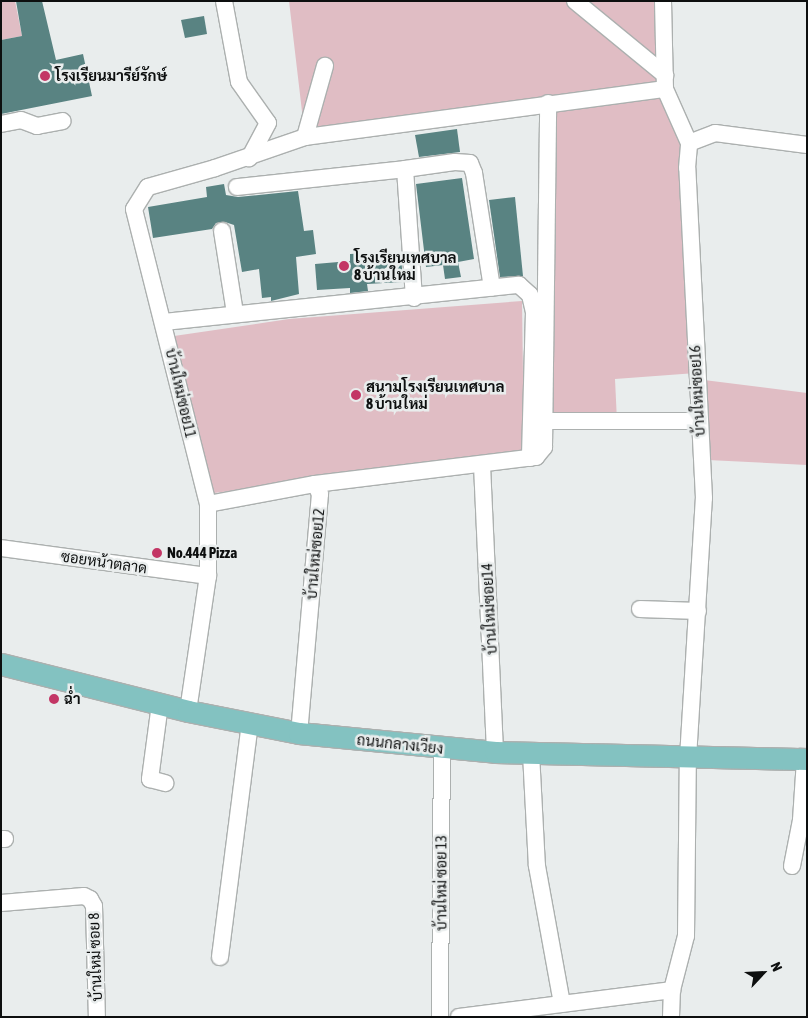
<!DOCTYPE html>
<html>
<head>
<meta charset="utf-8">
<style>
  body { margin:0 }
  #map { position:relative; width:808px; height:1018px; overflow:hidden; background:#e9eded; font-family:"Asap Condensed",Sarabun,sans-serif }
  div>[style] { position:absolute }
  .green>* { inset:0; background:#e0bdc4 }
  .building>* { inset:0; background:#598382 }
  .roads { filter:drop-shadow(1px 0 #acb0af) drop-shadow(-1px 0 #acb0af) drop-shadow(0 1px #acb0af) drop-shadow(0 -1px #acb0af) }
  .minor>* { height:16px; margin:-8px; padding:0 8px; transform-origin:8px; border-radius:8px; background:#fff }
  .major>* { height:21px; margin:-10.5px; padding:0 10.5px; transform-origin:10.5px; border-radius:10.5px; background:#83c2c1 }
  .dots>* { width:14px; height:14px; translate:-50% -50%; box-sizing:border-box; border:2px solid #e9eded; border-radius:50% }
  span { translate:-50% -50%; white-space:nowrap; text-align:center; line-height:1.15; -webkit-text-stroke:5px #e9eded; paint-order:stroke }
  .poi-label { font-size:15px; color:#0d0f0f; font-weight:700 }
  .left { translate:0 -50%; text-align:left }
  .street-label { font-size:15px; color:#0d0f0f }
  .frame { position:absolute; inset:0; border:2px solid #0d0f0f; pointer-events:none }
  .north { position:absolute; left:738px; top:948px; width:50px; height:50px; -webkit-text-stroke:4px #e9eded; paint-order:stroke; rotate:65deg; font-size:14px; font-weight:700; line-height:20px; text-align:center; color:#0d0f0f }
  .north::after { content:''; display:block; margin:auto; width:18px; height:22px; background:#0d0f0f; clip-path:polygon(50% 0,100% 100%,50% 72%,0 100%) }
</style>
</head>
<body>
<div id="map">
  <div class="green">
    <i style="clip-path:polygon(1px 1px,15px 1px,22px 36px,1px 40px)"></i>
    <i style="clip-path:polygon(289px 1px,657px 1px,665px 89px,689px 143px,696px 373px,615px 379px,617px 421px,544px 421px,547px 105px,305px 137px)"></i>
    <i style="clip-path:polygon(522px 301px,524px 454px,214px 493px,174px 336px,289px 319px)"></i>
    <i style="clip-path:polygon(704px 380px,807px 393px,807px 465px,708px 460px)"></i>
  </div>
  <div class="building">
    <i style="clip-path:polygon(16px 1px,42px 1px,56px 60px,83px 54px,92px 96px,1px 114px,1px 40px,22px 36px)"></i>
    <i style="clip-path:polygon(204px 16px,207px 34px,185px 38px,181px 20px)"></i>
    <i style="clip-path:polygon(457px 129px,460px 152px,419px 157px,415px 135px)"></i>
    <i style="clip-path:polygon(462px 178px,474px 259px,458px 262px,461px 277px,445px 279px,443px 265px,426px 267px,416px 184px)"></i>
    <i style="clip-path:polygon(224px 184px,226px 195px,238px 197px,298px 191px,304px 231px,313px 230px,316px 254px,296px 257px,299px 294px,271px 301px,271px 297px,262px 298px,259px 269px,242px 272px,234px 225px,225px 222px,216px 223px,212px 229px,153px 238px,148px 207px,207px 197px,206px 187px)"></i>
    <i style="clip-path:polygon(515px 197px,523px 276px,500px 277px,489px 200px)"></i>
    <i style="clip-path:polygon(368px 253px,368px 257px,401px 255px,403px 282px,367px 284px,368px 291px,350px 293px,350px 288px,317px 290px,315px 264px,350px 261px,350px 254px)"></i>
  </div>
  <div class="roads">
    <div class="minor">
      <i style="left:224px;top:1px;width:82px;rotate:79.5deg"></i>
      <i style="left:239px;top:82px;width:50px;rotate:54.7deg"></i>
      <i style="left:268px;top:123px;width:40px;rotate:118deg"></i>
      <i style="left:575px;top:1px;width:117px;rotate:39.4deg"></i>
      <i style="left:663px;top:1px;width:88px;rotate:88.7deg"></i>
      <i style="left:665px;top:89px;width:59px;rotate:66deg"></i>
      <i style="left:1px;top:124px;width:20px;rotate:-11deg"></i>
      <i style="left:21px;top:120px;width:17px;rotate:21deg"></i>
      <i style="left:37px;top:126px;width:26px;rotate:-11deg"></i>
      <i style="left:305px;top:137px;width:74px;rotate:-74.3deg"></i>
      <i style="left:237px;top:187px;width:169px;rotate:-6.1deg"></i>
      <i style="left:222px;top:231px;width:83px;rotate:81deg"></i>
      <i style="left:414px;top:298px;width:129px;rotate:-94deg"></i>
      <i style="left:405px;top:169px;width:50px;rotate:-8deg"></i>
      <i style="left:455px;top:162px;width:15px;rotate:4deg"></i>
      <i style="left:470px;top:163px;width:11px;rotate:68deg"></i>
      <i style="left:474px;top:173px;width:116px;rotate:81.1deg"></i>
      <i style="left:164px;top:322px;width:357px;rotate:-6deg"></i>
      <i style="left:519px;top:285px;width:15px;rotate:42deg"></i>
      <i style="left:530px;top:295px;width:17px;rotate:77deg"></i>
      <i style="left:534px;top:312px;width:146px;rotate:91.6deg"></i>
      <i style="left:544px;top:421px;width:154px"></i>
      <i style="left:482px;top:465px;width:287px;rotate:87.4deg"></i>
      <i style="left:315px;top:484px;width:223px;rotate:-7deg"></i>
      <i style="left:536px;top:457px;width:13px;rotate:-51deg"></i>
      <i style="left:544px;top:447px;width:344px;rotate:-89.3deg"></i>
      <i style="left:208px;top:504px;width:109px;rotate:-10.6deg"></i>
      <i style="left:315px;top:484px;width:11px;rotate:63deg"></i>
      <i style="left:320px;top:494px;width:240px;rotate:95deg"></i>
      <i style="left:1px;top:548px;width:209px;rotate:7.7deg"></i>
      <i style="left:640px;top:609px;width:58px;rotate:2deg"></i>
      <i style="left:160px;top:704px;width:76px;rotate:97.6deg"></i>
      <i style="left:150px;top:779px;width:16px;rotate:15deg"></i>
      <i style="left:188px;top:711px;width:136px;rotate:-81.6deg"></i>
      <i style="left:208px;top:576px;width:72px;rotate:-90deg"></i>
      <i style="left:208px;top:504px;width:304px;rotate:-104.1deg"></i>
      <i style="left:134px;top:209px;width:26px;rotate:-58deg"></i>
      <i style="left:148px;top:187px;width:70px;rotate:-15.8deg"></i>
      <i style="left:215px;top:168px;width:95px;rotate:-19deg"></i>
      <i style="left:305px;top:137px;width:363px;rotate:-7.6deg"></i>
      <i style="left:531px;top:753px;width:113px;rotate:87deg"></i>
      <i style="left:537px;top:866px;width:140px;rotate:79.7deg"></i>
      <i style="left:1px;top:839px;width:4px"></i>
      <i style="left:792px;top:866px;width:47px;rotate:-78.9deg"></i>
      <i style="left:801px;top:820px;width:61px;rotate:-86.2deg"></i>
      <i style="left:1px;top:903px;width:83px;rotate:-4.8deg"></i>
      <i style="left:84px;top:896px;width:7px;rotate:27deg"></i>
      <i style="left:90px;top:899px;width:8px;rotate:60deg"></i>
      <i style="left:94px;top:906px;width:111px;rotate:88.5deg"></i>
      <i style="left:220px;top:957px;width:236px;rotate:-82.7deg"></i>
      <i style="left:440px;top:1017px;width:269px;rotate:-89.6deg"></i>
      <i style="left:459px;top:1017px;width:215px;rotate:-7.2deg"></i>
      <i style="left:672px;top:990px;width:56px;rotate:-75.5deg"></i>
      <i style="left:686px;top:936px;width:178px;rotate:-89.4deg"></i>
      <i style="left:688px;top:758px;width:260px;rotate:-86.5deg"></i>
      <i style="left:704px;top:498px;width:330px;rotate:-92.9deg"></i>
      <i style="left:687px;top:168px;width:25px;rotate:-85deg"></i>
      <i style="left:689px;top:143px;width:28px;rotate:-21deg"></i>
      <i style="left:715px;top:133px;width:93px;rotate:7.4deg"></i>
      <i style="left:671px;top:1017px;width:27px;rotate:-88deg"></i>
    </div>
    <div class="major">
      <i style="left:1px;top:664px;width:193px;rotate:14.1deg"></i>
      <i style="left:188px;top:711px;width:113px;rotate:11.2deg"></i>
      <i style="left:299px;top:733px;width:197px;rotate:5.5deg"></i>
      <i style="left:495px;top:752px;width:312px;rotate:1.3deg"></i>
    </div>
  </div>
  <div class="dots">
    <i style="left:45px;top:76px;background:#c33665"></i>
    <i style="left:344px;top:266px;background:#c33665"></i>
    <i style="left:356px;top:395px;background:#c33665"></i>
    <i style="left:157px;top:553px;background:#c33665"></i>
    <i style="left:54px;top:699px;background:#c33665"></i>
  </div>
  <div class="poi-label">
    <span class="left" style="left:55px;top:76px">โรงเรียนมารีย์รักษ์</span>
    <span class="left" style="left:354px;top:266px">โรงเรียนเทศบาล<br>8 บ้านใหม่</span>
    <span class="left" style="left:366px;top:395px">สนามโรงเรียนเทศบาล<br>8 บ้านใหม่</span>
    <span class="left" style="left:167px;top:553px">No.444 Pizza</span>
    <span class="left" style="left:64px;top:699px">ฉ่ำ</span>
  </div>
  <div class="street-label">
    <span style="left:697px;top:391px;rotate:-93deg">บ้านใหม่ซอย16</span>
    <span style="left:181px;top:393px;rotate:77deg">บ้านใหม่ซอย11</span>
    <span style="left:315px;top:554px;rotate:-85deg">บ้านใหม่ซอย12</span>
    <span style="left:104px;top:562px;rotate:8deg">ซอยหน้าตลาด</span>
    <span style="left:489px;top:609px;rotate:-93deg">บ้านใหม่ซอย14</span>
    <span style="left:400px;top:744px;rotate:6deg">ถนนกลางเวียง</span>
    <span style="left:441px;top:883px;rotate:-90deg">บ้านใหม่ ซอย 13</span>
    <span style="left:95px;top:957px;rotate:-92deg">บ้านใหม่ ซอย 8</span>
  </div>
  <div class="frame"></div>
  <div class="north">N</div>
</div>
</body>
</html>
